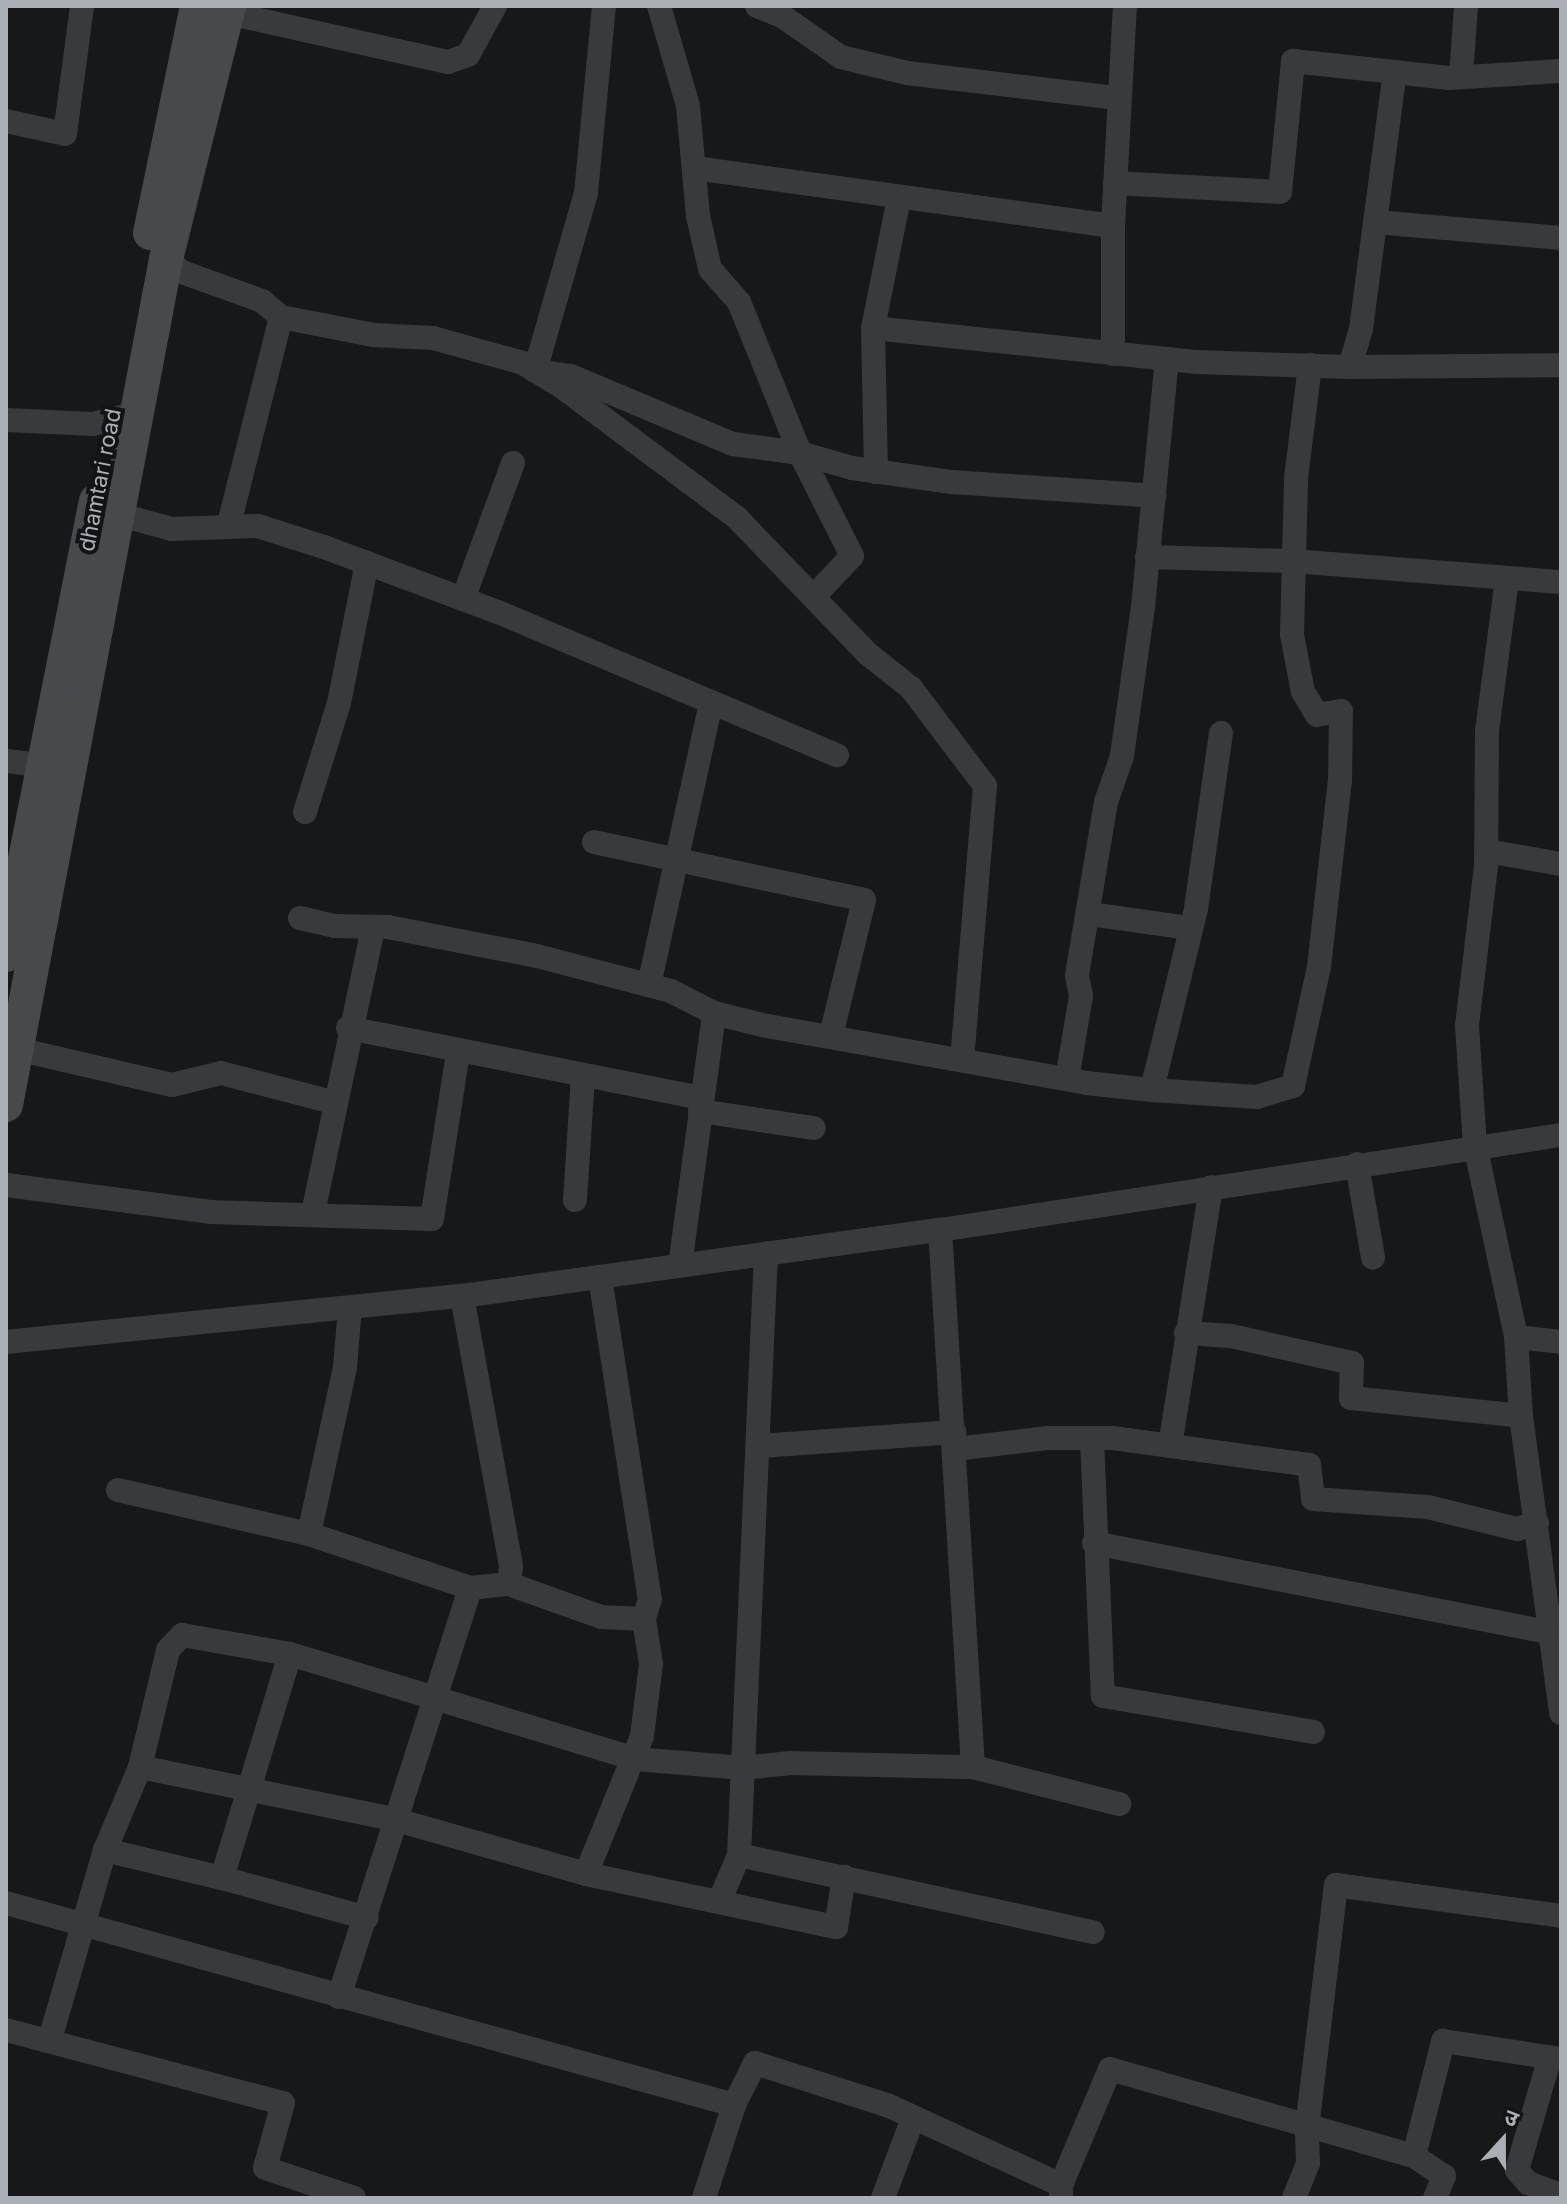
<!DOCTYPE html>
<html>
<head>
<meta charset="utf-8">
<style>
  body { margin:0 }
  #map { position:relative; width:1567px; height:2204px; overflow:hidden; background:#171819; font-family:Inter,"Noto Sans Devanagari",sans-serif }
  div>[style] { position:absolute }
  .minor>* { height:24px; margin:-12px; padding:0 12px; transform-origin:12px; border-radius:12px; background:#393a3e }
  .secondary>* { height:34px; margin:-17px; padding:0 17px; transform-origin:17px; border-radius:17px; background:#47494d }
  span { translate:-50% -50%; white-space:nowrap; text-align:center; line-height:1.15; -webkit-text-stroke:8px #121314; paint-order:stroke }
  .street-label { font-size:22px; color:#abb0b7 }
  .frame { position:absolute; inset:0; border:8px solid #abb0b7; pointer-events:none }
  .north { position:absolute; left:1463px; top:2100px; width:80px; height:80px; -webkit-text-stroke:6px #121314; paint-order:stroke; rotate:21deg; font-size:22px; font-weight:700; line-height:32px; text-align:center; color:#abb0b7 }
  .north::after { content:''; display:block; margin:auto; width:28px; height:36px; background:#abb0b7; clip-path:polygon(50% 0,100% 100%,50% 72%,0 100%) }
</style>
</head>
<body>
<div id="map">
  <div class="minor">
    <i style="left:604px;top:6px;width:188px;rotate:95.5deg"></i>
    <i style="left:586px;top:193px;width:185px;rotate:106deg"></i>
    <i style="left:535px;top:371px;width:36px;rotate:8deg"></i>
    <i style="left:571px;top:376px;width:176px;rotate:22.8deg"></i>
    <i style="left:733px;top:444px;width:68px;rotate:7.7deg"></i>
    <i style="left:800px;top:453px;width:54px;rotate:16.1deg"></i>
    <i style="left:852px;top:468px;width:101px;rotate:8deg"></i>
    <i style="left:952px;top:482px;width:203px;rotate:3.9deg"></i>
    <i style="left:659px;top:6px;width:104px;rotate:73.8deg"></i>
    <i style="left:688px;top:106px;width:110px;rotate:84.8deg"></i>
    <i style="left:698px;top:216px;width:54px;rotate:77.2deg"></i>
    <i style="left:710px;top:269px;width:44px;rotate:48.7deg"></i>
    <i style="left:739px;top:302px;width:163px;rotate:68deg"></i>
    <i style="left:800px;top:453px;width:115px;rotate:63.2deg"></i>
    <i style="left:852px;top:556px;width:54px;rotate:133.5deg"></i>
    <i style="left:757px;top:6px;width:27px;rotate:22deg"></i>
    <i style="left:782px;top:16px;width:72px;rotate:34.8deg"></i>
    <i style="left:841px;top:57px;width:68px;rotate:13.6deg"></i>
    <i style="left:907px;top:73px;width:212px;rotate:6.8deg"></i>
    <i style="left:228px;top:13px;width:225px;rotate:12.6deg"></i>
    <i style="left:448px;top:62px;width:21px;rotate:-19deg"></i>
    <i style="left:468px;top:55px;width:56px;rotate:-61.1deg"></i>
    <i style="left:1461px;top:77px;width:71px;rotate:-86deg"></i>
    <i style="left:6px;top:121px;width:60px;rotate:12.4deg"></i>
    <i style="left:65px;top:134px;width:129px;rotate:-82.4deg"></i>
    <i style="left:695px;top:168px;width:422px;rotate:7.9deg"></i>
    <i style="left:1115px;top:183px;width:165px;rotate:3.1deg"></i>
    <i style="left:1280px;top:192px;width:132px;rotate:-84.3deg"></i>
    <i style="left:1293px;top:61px;width:157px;rotate:6.2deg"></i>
    <i style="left:1449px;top:78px;width:112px;rotate:-3.6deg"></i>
    <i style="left:1375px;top:222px;width:187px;rotate:4.9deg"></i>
    <i style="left:166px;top:259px;width:21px;rotate:39deg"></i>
    <i style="left:182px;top:272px;width:85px;rotate:19.9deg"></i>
    <i style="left:262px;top:301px;width:25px;rotate:40deg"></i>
    <i style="left:281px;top:317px;width:95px;rotate:11deg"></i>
    <i style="left:374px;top:335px;width:59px;rotate:2.9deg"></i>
    <i style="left:433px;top:338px;width:93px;rotate:15.5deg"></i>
    <i style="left:523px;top:363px;width:46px;rotate:31.6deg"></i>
    <i style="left:562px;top:387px;width:219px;rotate:36.8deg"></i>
    <i style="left:737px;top:518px;width:189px;rotate:46.1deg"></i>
    <i style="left:868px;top:654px;width:55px;rotate:38.3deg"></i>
    <i style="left:911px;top:688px;width:123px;rotate:52.9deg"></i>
    <i style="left:985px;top:786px;width:273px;rotate:94.8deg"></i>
    <i style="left:873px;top:328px;width:326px;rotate:6deg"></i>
    <i style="left:1197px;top:362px;width:153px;rotate:1.9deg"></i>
    <i style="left:1350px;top:367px;width:211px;rotate:-0.5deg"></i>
    <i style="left:1113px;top:354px;width:128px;rotate:-90deg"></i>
    <i style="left:1113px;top:226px;width:220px;rotate:-86.9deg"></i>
    <i style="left:1350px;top:367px;width:40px;rotate:-74deg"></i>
    <i style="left:1361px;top:329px;width:259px;rotate:-82.5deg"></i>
    <i style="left:6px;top:420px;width:87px;rotate:2.6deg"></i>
    <i style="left:93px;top:424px;width:45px;rotate:-14deg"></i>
    <i style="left:876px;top:472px;width:144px;rotate:-91.2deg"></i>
    <i style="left:873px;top:328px;width:133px;rotate:-78.7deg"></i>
    <i style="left:102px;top:510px;width:73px;rotate:15.2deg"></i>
    <i style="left:172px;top:529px;width:86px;rotate:-2deg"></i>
    <i style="left:258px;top:526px;width:69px;rotate:17.7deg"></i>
    <i style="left:324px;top:547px;width:186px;rotate:20.5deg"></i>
    <i style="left:498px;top:612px;width:368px;rotate:22.9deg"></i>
    <i style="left:229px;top:524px;width:213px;rotate:-75.9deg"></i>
    <i style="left:1147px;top:557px;width:146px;rotate:1.6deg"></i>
    <i style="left:1293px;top:561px;width:269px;rotate:4.5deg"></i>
    <i style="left:1507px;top:579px;width:152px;rotate:97.5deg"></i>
    <i style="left:1487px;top:730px;width:136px;rotate:90.4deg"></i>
    <i style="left:1486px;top:866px;width:161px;rotate:96.8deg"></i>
    <i style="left:1467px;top:1026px;width:119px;rotate:86.2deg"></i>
    <i style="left:1475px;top:1145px;width:196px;rotate:77.9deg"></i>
    <i style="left:1516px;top:1337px;width:79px;rotate:86.4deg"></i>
    <i style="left:1521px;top:1416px;width:300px;rotate:82.3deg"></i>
    <i style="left:463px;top:599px;width:145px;rotate:-69.8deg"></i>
    <i style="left:1221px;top:733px;width:178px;rotate:98.1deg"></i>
    <i style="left:1196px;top:909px;width:186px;rotate:103.7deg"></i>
    <i style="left:1152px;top:1090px;width:105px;rotate:3.8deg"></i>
    <i style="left:1257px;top:1097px;width:38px;rotate:-17deg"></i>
    <i style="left:1293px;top:1086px;width:122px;rotate:-77.7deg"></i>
    <i style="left:1319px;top:967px;width:187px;rotate:-83.6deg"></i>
    <i style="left:1340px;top:781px;width:70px;rotate:-89.2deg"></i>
    <i style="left:1341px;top:711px;width:24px;rotate:171deg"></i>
    <i style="left:1317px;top:715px;width:27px;rotate:-121deg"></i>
    <i style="left:1303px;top:692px;width:58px;rotate:-100.9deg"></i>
    <i style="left:1292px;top:635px;width:157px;rotate:-88.5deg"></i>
    <i style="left:1296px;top:478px;width:114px;rotate:-82.9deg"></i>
    <i style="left:6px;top:761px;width:53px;rotate:6.5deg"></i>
    <i style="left:305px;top:812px;width:114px;rotate:-72.7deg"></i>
    <i style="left:339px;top:703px;width:143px;rotate:-78.7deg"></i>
    <i style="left:594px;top:842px;width:276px;rotate:12.1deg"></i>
    <i style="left:864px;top:900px;width:139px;rotate:103.7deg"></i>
    <i style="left:1487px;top:851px;width:75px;rotate:10deg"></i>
    <i style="left:1090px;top:914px;width:101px;rotate:8deg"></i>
    <i style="left:300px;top:918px;width:36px;rotate:13deg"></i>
    <i style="left:335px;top:926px;width:53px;rotate:1.1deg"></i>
    <i style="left:388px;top:927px;width:152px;rotate:11deg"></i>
    <i style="left:537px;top:956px;width:138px;rotate:14.6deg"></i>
    <i style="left:671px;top:991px;width:48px;rotate:27.1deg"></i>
    <i style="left:714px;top:1013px;width:49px;rotate:14deg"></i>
    <i style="left:762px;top:1025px;width:329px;rotate:10.1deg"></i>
    <i style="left:1086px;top:1083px;width:66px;rotate:6.1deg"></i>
    <i style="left:649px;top:985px;width:288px;rotate:-77.6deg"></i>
    <i style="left:348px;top:1028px;width:360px;rotate:11.2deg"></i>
    <i style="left:17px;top:1049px;width:159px;rotate:13.1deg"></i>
    <i style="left:172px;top:1085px;width:50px;rotate:-13.8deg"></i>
    <i style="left:221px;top:1073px;width:119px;rotate:14.6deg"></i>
    <i style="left:1067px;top:1079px;width:84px;rotate:-80.4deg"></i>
    <i style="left:1081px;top:996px;width:21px;rotate:-101deg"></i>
    <i style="left:1077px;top:975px;width:175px;rotate:-80.5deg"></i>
    <i style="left:1106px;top:802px;width:49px;rotate:-70.8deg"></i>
    <i style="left:1122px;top:756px;width:150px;rotate:-82deg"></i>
    <i style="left:1143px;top:607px;width:249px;rotate:-84.5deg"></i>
    <i style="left:700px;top:1111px;width:115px;rotate:8.5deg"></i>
    <i style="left:1357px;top:1164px;width:95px;rotate:80.3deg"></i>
    <i style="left:6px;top:1185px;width:206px;rotate:7.5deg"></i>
    <i style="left:210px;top:1212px;width:222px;rotate:1.8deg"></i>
    <i style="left:432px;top:1219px;width:168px;rotate:-81.1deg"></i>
    <i style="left:575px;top:1200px;width:124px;rotate:-86.3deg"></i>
    <i style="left:313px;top:1213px;width:290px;rotate:-78.1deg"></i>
    <i style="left:940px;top:1230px;width:538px;rotate:86.48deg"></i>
    <i style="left:680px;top:1266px;width:255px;rotate:-82.3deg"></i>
    <i style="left:600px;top:1277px;width:326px;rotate:81.2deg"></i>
    <i style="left:650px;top:1599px;width:21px;rotate:107deg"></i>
    <i style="left:462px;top:1296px;width:274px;rotate:79.7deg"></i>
    <i style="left:511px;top:1566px;width:18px;rotate:96deg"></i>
    <i style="left:1186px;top:1333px;width:45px;rotate:3.8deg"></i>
    <i style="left:1231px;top:1336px;width:124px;rotate:12.6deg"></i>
    <i style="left:1352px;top:1363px;width:35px;rotate:92deg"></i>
    <i style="left:1351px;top:1398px;width:171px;rotate:6deg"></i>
    <i style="left:1516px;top:1337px;width:45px;rotate:6.3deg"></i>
    <i style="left:6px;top:1342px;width:458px;rotate:-5.8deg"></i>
    <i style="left:462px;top:1296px;width:483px;rotate:-7.9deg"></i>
    <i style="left:940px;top:1230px;width:628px;rotate:-8.7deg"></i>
    <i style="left:1092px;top:1438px;width:258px;rotate:87.6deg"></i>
    <i style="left:1103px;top:1696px;width:213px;rotate:9.7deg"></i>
    <i style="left:760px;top:1446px;width:195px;rotate:-4.1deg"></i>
    <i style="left:1170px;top:1446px;width:262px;rotate:-81deg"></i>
    <i style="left:955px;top:1449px;width:93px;rotate:-6.8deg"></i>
    <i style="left:1047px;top:1438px;width:66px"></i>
    <i style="left:1113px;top:1438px;width:198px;rotate:7.8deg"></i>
    <i style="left:1309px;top:1465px;width:34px;rotate:83deg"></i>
    <i style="left:1313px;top:1499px;width:115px;rotate:4deg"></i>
    <i style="left:1428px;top:1507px;width:92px;rotate:13.9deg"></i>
    <i style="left:1517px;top:1529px;width:21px;rotate:-17deg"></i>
    <i style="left:118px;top:1490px;width:196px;rotate:13deg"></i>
    <i style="left:309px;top:1534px;width:170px;rotate:18.5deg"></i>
    <i style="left:470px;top:1588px;width:39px;rotate:-6deg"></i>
    <i style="left:509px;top:1584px;width:98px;rotate:19.7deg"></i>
    <i style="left:601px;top:1617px;width:43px;rotate:2.7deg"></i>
    <i style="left:644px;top:1619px;width:46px;rotate:81.2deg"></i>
    <i style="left:651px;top:1664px;width:73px;rotate:97.1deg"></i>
    <i style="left:642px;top:1736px;width:149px;rotate:112.1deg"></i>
    <i style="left:309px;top:1534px;width:171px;rotate:-77.8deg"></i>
    <i style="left:345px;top:1367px;width:60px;rotate:-85.2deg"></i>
    <i style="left:1094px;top:1543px;width:462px;rotate:11.1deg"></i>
    <i style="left:290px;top:1654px;width:234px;rotate:106.9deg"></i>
    <i style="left:222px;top:1878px;width:150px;rotate:15.4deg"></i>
    <i style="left:140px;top:1767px;width:258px;rotate:11.6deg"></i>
    <i style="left:393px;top:1819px;width:201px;rotate:15.9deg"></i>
    <i style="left:586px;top:1874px;width:256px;rotate:12deg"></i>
    <i style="left:836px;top:1927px;width:51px;rotate:-80.9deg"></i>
    <i style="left:105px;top:1850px;width:120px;rotate:13.5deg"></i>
    <i style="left:739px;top:1855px;width:362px;rotate:12.3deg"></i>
    <i style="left:719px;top:1902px;width:51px;rotate:-66.9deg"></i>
    <i style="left:739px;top:1855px;width:602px;rotate:-87.43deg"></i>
    <i style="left:6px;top:1903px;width:756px;rotate:15.51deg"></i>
    <i style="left:734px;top:2105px;width:47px;rotate:-63.4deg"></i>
    <i style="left:755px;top:2063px;width:139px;rotate:17.7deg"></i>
    <i style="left:887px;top:2105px;width:192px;rotate:24.7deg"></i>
    <i style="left:339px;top:1997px;width:429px;rotate:-72.2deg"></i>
    <i style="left:6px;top:2030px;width:286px;rotate:14.8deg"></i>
    <i style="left:283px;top:2103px;width:67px;rotate:105.5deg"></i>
    <i style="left:265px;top:2168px;width:94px;rotate:18.6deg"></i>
    <i style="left:50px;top:2039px;width:197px;rotate:-73.8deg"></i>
    <i style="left:105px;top:1850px;width:90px;rotate:-67.1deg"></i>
    <i style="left:140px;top:1767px;width:120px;rotate:-76.5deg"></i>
    <i style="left:168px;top:1650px;width:21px;rotate:-47deg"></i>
    <i style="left:182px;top:1635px;width:110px;rotate:10deg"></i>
    <i style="left:290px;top:1654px;width:361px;rotate:16.9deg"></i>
    <i style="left:635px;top:1759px;width:109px;rotate:4.7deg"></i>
    <i style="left:744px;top:1768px;width:46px;rotate:-6.2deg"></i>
    <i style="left:790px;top:1763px;width:183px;rotate:1.3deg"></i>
    <i style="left:973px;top:1767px;width:151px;rotate:14.2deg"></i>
    <i style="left:1550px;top:2057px;width:118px;rotate:106.3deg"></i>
    <i style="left:1517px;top:2170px;width:17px;rotate:50deg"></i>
    <i style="left:1528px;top:2183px;width:35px;rotate:20deg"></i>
    <i style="left:1414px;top:2156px;width:119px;rotate:-75.8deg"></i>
    <i style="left:1443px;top:2041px;width:119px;rotate:8.7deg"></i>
    <i style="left:704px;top:2198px;width:98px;rotate:-72.1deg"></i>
    <i style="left:883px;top:2198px;width:85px;rotate:-69.4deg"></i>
    <i style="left:1061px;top:2198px;width:13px;rotate:-90deg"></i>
    <i style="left:1061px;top:2185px;width:126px;rotate:-67.1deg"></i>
    <i style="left:1110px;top:2069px;width:316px;rotate:16deg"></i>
    <i style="left:1414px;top:2156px;width:36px;rotate:34deg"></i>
    <i style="left:1444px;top:2176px;width:24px;rotate:112deg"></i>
    <i style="left:1294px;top:2198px;width:38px;rotate:-68deg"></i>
    <i style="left:1308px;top:2163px;width:35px;rotate:-92deg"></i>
    <i style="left:1307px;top:2128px;width:245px;rotate:-83.2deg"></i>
    <i style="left:1336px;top:1885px;width:227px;rotate:7.8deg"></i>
  </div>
  <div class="secondary">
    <i style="left:150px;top:233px;width:232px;rotate:-78.3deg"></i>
    <i style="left:6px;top:955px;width:463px;rotate:-78.8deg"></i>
    <i style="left:6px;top:1105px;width:861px;rotate:-79.29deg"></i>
    <i style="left:166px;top:259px;width:261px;rotate:-76deg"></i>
  </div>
  <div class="street-label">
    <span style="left:100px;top:480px;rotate:-79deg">dhamtari road</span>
  </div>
  <div class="frame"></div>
  <div class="north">उ</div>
</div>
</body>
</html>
